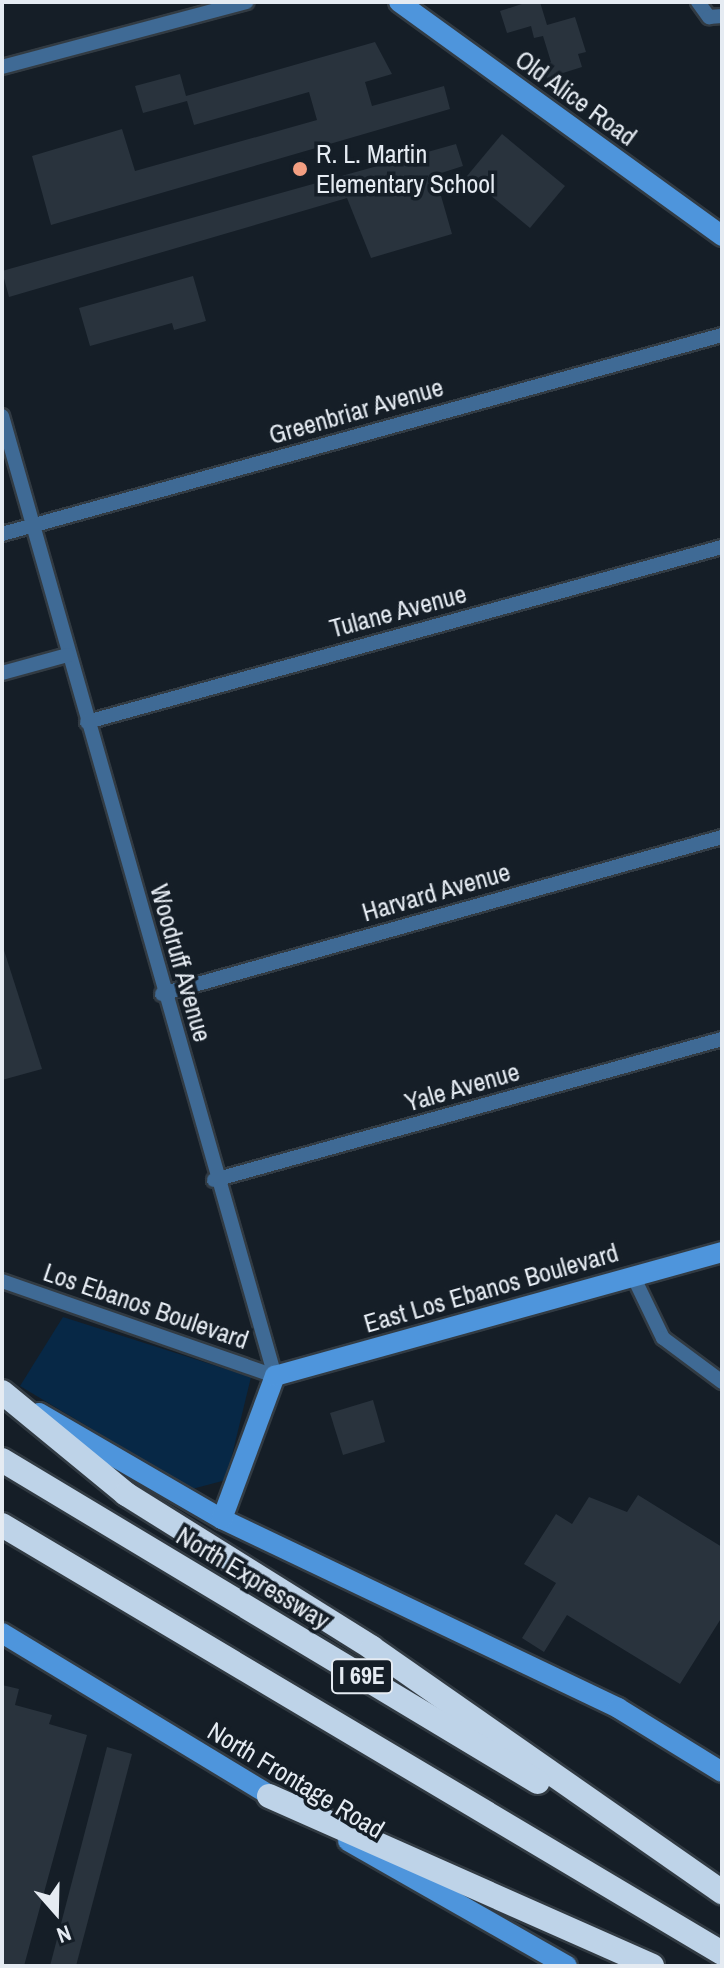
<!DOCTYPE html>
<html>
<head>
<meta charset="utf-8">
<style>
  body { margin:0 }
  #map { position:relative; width:724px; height:1968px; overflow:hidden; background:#151e27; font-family:"Archivo Narrow",sans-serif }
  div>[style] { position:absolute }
  .green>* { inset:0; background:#072846 }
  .building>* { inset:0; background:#29333d }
  .roads { filter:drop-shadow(2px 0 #323b43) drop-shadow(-2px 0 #323b43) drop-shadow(0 2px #323b43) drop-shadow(0 -2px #323b43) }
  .street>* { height:14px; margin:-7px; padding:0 7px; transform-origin:7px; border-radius:7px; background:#3f6a95 }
  .secondary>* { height:20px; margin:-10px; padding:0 10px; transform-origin:10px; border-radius:10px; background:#4e95dc }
  .highway>* { height:24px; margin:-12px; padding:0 12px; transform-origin:12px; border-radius:12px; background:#bed3e8 }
  .dots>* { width:22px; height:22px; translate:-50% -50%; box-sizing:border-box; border:4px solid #151e27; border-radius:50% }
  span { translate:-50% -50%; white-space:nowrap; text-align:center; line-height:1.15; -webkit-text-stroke:7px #151e27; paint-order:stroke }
  .shield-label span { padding:2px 6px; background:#151e27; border:2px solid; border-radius:6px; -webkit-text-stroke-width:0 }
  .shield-label { font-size:24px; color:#e5ebf2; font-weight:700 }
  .street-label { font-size:26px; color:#e5ebf2 }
  .poi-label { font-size:26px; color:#e5ebf2 }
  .left { translate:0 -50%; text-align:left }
  .frame { position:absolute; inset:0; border:4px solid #e5ebf2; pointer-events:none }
  .north { position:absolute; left:16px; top:1872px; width:80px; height:80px; -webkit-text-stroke:6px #151e27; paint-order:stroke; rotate:160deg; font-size:22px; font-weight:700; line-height:32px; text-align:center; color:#e5ebf2 }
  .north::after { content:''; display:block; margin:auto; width:28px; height:36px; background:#e5ebf2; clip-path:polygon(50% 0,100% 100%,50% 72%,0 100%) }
</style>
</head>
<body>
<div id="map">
  <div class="green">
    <i style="clip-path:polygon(63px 1317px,251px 1377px,226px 1480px,192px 1489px,20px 1386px)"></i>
  </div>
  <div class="building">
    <i style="clip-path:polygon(528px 2px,540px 2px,547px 25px,575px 17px,586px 52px,578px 54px,582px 67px,547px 78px,543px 65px,551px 62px,543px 36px,534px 38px,531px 26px,507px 33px,500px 11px)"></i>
    <i style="clip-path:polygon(375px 42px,392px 74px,365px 82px,372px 106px,444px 86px,450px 109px,51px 225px,32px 156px,122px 129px,135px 171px,317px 120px,309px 92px,194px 125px,187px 101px,143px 113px,135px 86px,180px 74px,186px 96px)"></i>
    <i style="clip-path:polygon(502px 134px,565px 186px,530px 228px,467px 176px)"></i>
    <i style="clip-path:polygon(456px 144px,463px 166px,435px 175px,452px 234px,371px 258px,347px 198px,9px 297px,2px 271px)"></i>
    <i style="clip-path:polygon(193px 276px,206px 321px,174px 330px,172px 323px,90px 346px,79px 308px)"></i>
    <i style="clip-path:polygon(2px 944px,42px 1069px,2px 1080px)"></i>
    <i style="clip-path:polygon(373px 1400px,385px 1442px,343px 1455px,330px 1413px)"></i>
    <i style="clip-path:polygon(638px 1495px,722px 1547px,722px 1617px,680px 1684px,567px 1615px,544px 1652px,522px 1638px,556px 1583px,524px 1564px,556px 1514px,572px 1524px,589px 1497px,627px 1512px)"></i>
    <i style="clip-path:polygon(2px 1685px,19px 1689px,15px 1705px,52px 1715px,49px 1724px,87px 1735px,24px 1966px,2px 1966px)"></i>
    <i style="clip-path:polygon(107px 1747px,132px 1754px,76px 1966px,50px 1966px)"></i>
  </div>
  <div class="roads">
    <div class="street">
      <i style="left:698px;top:2px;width:19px;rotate:54deg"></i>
      <i style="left:709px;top:17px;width:13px;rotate:-4deg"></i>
      <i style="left:2px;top:67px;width:253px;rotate:-14.9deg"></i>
      <i style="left:2px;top:416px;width:998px;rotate:74.13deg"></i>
      <i style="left:2px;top:534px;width:747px;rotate:-15.45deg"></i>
      <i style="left:2px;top:673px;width:68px;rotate:-15.3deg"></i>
      <i style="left:87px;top:722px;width:659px;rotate:-15.41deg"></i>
      <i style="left:162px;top:994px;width:582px;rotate:-15.66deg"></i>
      <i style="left:214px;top:1180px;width:527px;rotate:-15.51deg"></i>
      <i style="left:633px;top:1276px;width:69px;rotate:64.2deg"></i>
      <i style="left:663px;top:1338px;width:74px;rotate:36.7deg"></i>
      <i style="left:2px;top:1281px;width:289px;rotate:19.2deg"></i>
    </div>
    <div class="secondary">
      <i style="left:399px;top:2px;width:399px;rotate:35.9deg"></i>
      <i style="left:39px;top:1413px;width:211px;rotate:30.1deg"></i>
      <i style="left:222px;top:1519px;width:439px;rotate:25.5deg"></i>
      <i style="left:618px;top:1708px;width:122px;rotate:31.6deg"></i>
      <i style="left:222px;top:1519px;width:153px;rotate:-69.7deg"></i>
      <i style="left:275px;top:1376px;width:464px;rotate:-15.5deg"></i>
      <i style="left:2px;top:1633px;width:328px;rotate:31.2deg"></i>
      <i style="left:348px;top:1841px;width:252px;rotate:29.7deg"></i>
    </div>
    <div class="highway">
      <i style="left:2px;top:1392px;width:161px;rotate:39.4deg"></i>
      <i style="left:126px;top:1494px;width:290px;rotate:32deg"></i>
      <i style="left:372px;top:1648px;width:427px;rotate:34.9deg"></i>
      <i style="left:2px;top:1460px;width:625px;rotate:31deg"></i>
      <i style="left:2px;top:1525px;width:838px;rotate:30.73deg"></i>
      <i style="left:269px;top:1796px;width:419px;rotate:23.9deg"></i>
    </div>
  </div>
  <div class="dots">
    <i style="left:300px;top:169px;background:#f39f82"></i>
  </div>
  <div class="shield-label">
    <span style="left:362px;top:1676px">I 69E</span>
  </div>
  <div class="street-label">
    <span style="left:576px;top:98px;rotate:36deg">Old Alice Road</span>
    <span style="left:356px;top:411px;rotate:-16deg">Greenbriar Avenue</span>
    <span style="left:398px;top:611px;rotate:-15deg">Tulane Avenue</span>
    <span style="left:436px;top:892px;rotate:-16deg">Harvard Avenue</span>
    <span style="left:181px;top:963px;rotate:74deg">Woodruff Avenue</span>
    <span style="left:462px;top:1087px;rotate:-16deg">Yale Avenue</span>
    <span style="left:491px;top:1288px;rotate:-16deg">East Los Ebanos Boulevard</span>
    <span style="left:146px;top:1306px;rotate:19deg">Los Ebanos Boulevard</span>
    <span style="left:253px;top:1578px;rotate:31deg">North Expressway</span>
    <span style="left:296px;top:1780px;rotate:31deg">North Frontage Road</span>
  </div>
  <div class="poi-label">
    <span class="left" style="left:316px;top:169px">R. L. Martin<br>Elementary School</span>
  </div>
  <div class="frame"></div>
  <div class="north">N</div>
</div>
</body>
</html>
